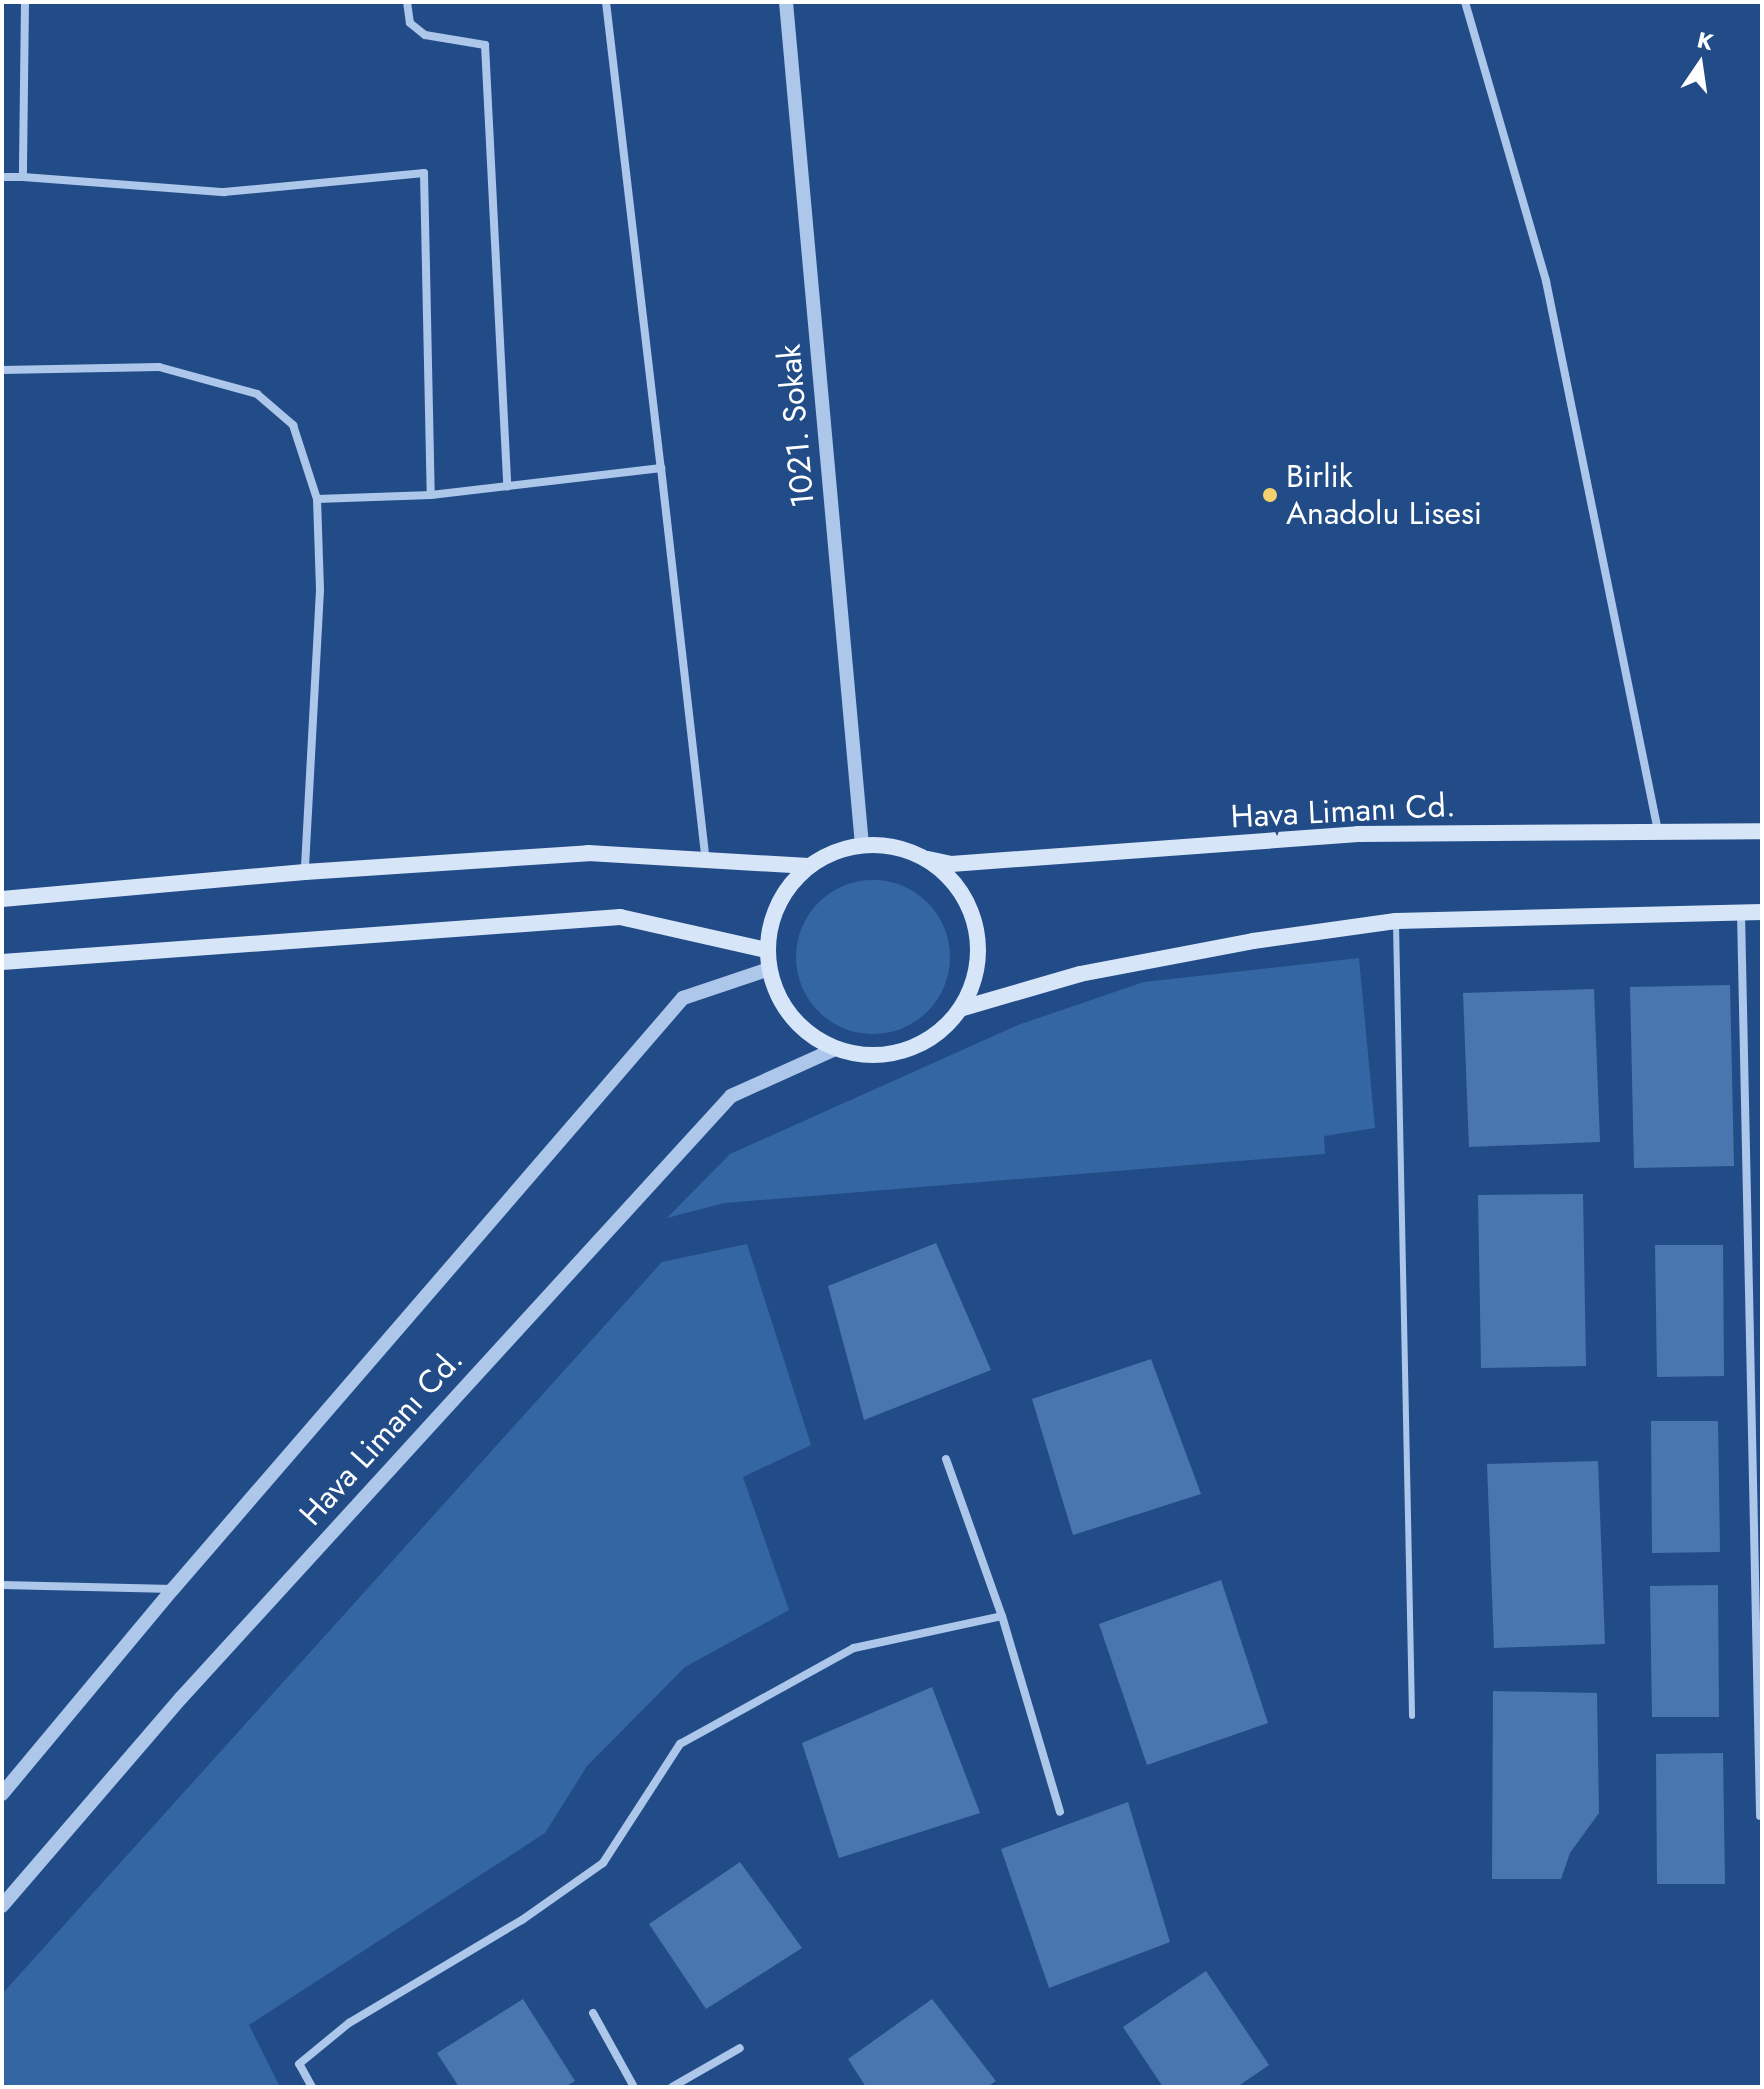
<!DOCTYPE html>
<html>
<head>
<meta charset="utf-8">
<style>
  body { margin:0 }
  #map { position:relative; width:1764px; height:2089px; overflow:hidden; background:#224c87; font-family:Jost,sans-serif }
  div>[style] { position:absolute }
  .green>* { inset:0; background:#3566a4 }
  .round { border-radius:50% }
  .building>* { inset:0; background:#4a76af }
  .service>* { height:6px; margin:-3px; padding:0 3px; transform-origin:3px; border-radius:3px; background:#acc7ea }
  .minor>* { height:8px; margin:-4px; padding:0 4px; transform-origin:4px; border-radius:4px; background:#acc7ea }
  .tertiary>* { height:14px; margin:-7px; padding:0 7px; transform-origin:7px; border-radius:7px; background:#acc7ea }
  .secondary>* { height:16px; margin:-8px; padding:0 8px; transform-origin:8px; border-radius:8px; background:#d7e5f8 }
  .secondary>.ring { margin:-8px; padding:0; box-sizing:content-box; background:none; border:16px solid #d7e5f8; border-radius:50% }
  .dots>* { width:22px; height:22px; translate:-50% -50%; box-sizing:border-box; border:4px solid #224c87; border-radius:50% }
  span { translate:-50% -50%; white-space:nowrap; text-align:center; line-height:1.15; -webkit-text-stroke:8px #224c87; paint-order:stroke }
  .street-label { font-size:32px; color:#fff }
  .poi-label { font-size:32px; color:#fff }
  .left { translate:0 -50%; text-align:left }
  .frame { position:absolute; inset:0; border:4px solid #fff; pointer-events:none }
  .north { position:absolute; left:1660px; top:24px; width:80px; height:80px; -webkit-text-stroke:6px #224c87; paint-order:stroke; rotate:13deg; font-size:22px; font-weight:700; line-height:32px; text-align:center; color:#fff }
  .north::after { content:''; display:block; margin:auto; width:28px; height:36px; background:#fff; clip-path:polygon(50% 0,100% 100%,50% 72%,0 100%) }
</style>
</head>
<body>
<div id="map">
  <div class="green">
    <i class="round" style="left:796px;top:880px;width:154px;height:154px"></i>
    <i style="clip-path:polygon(1359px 958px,1375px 1128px,1324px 1136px,1325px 1154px,724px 1203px,667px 1218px,730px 1154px,1018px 1025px,1144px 982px)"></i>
    <i style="clip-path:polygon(747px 1244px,811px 1445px,743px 1477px,789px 1610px,685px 1667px,587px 1766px,545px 1833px,249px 2025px,280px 2087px,2px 2087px,2px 1994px,662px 1262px)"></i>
  </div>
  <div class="building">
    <i style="clip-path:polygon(1730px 985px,1734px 1166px,1634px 1168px,1630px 987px)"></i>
    <i style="clip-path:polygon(1594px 989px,1600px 1142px,1469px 1147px,1463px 993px)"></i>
    <i style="clip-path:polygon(1583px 1194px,1586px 1366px,1481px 1368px,1478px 1195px)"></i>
    <i style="clip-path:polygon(936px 1243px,991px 1370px,864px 1420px,828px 1286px)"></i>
    <i style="clip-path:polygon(1655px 1245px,1723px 1245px,1724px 1376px,1657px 1377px)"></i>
    <i style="clip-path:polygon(1151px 1359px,1201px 1494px,1073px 1535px,1032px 1399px)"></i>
    <i style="clip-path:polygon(1651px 1421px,1718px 1421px,1720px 1552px,1652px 1553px)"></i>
    <i style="clip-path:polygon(1598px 1461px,1605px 1644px,1494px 1648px,1487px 1464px)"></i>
    <i style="clip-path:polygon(1221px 1580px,1268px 1723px,1147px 1765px,1099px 1624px)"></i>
    <i style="clip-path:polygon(1718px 1585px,1719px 1717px,1652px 1717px,1650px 1586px)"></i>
    <i style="clip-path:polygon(932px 1687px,980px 1813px,839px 1858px,802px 1743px)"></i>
    <i style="clip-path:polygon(1493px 1691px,1597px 1693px,1599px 1813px,1570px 1853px,1561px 1879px,1492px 1879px)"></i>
    <i style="clip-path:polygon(1723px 1753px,1725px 1884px,1657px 1884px,1656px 1754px)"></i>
    <i style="clip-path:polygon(1128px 1802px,1170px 1942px,1049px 1988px,1001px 1849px)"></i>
    <i style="clip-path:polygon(740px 1862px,802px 1948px,706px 2009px,649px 1924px)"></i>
    <i style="clip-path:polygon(1206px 1971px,1269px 2065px,1237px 2087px,1163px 2087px,1123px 2027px)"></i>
    <i style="clip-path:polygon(523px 1999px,575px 2081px,565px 2087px,459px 2087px,437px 2053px)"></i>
    <i style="clip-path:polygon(932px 1999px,996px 2081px,987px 2087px,866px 2087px,848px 2059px)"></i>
  </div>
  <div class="service">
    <i style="left:1396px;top:924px;width:792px;rotate:88.84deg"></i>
  </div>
  <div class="minor">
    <i style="left:25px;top:2px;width:175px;rotate:90.7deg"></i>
    <i style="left:23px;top:177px;width:202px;rotate:4.3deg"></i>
    <i style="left:224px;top:192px;width:201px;rotate:-5.4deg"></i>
    <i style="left:424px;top:173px;width:322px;rotate:88.8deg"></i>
    <i style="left:431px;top:495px;width:232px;rotate:-6.7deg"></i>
    <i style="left:661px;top:468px;width:396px;rotate:83.5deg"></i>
    <i style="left:407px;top:2px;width:21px;rotate:82deg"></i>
    <i style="left:410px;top:23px;width:19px;rotate:39deg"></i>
    <i style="left:425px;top:35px;width:61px;rotate:9.5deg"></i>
    <i style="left:485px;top:45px;width:442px;rotate:87.1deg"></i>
    <i style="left:606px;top:2px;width:469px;rotate:83.3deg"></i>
    <i style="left:1465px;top:2px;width:291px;rotate:73.8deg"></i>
    <i style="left:1546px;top:281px;width:561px;rotate:78.49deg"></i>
    <i style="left:2px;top:177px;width:21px"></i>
    <i style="left:2px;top:370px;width:157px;rotate:-1.1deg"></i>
    <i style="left:159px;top:367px;width:102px;rotate:15.4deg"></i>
    <i style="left:257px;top:394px;width:48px;rotate:40.7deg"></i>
    <i style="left:293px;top:425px;width:78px;rotate:72deg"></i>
    <i style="left:317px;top:499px;width:91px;rotate:88.1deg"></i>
    <i style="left:320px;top:590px;width:281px;rotate:93.1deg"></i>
    <i style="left:317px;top:499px;width:114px;rotate:-2deg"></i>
    <i style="left:1741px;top:913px;width:903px;rotate:88.79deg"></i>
    <i style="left:946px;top:1459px;width:167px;rotate:70.4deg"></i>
    <i style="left:2px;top:1585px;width:171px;rotate:1.3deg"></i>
    <i style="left:593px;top:2013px;width:85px;rotate:61deg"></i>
    <i style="left:312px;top:2087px;width:26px;rotate:-119deg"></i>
    <i style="left:299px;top:2064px;width:65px;rotate:-39.4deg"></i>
    <i style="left:349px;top:2023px;width:201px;rotate:-30.8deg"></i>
    <i style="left:522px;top:1920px;width:99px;rotate:-35.1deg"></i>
    <i style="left:603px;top:1863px;width:142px;rotate:-57.1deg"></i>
    <i style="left:680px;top:1744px;width:199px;rotate:-28.9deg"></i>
    <i style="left:854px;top:1648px;width:151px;rotate:-12.2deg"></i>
    <i style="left:1002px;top:1616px;width:204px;rotate:73.5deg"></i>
    <i style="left:672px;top:2087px;width:78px;rotate:-29.8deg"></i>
  </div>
  <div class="tertiary">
    <i style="left:786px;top:2px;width:846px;rotate:84.85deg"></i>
    <i style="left:2px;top:1794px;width:267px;rotate:-50.2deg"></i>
    <i style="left:173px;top:1589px;width:781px;rotate:-49.21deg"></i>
    <i style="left:683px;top:998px;width:91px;rotate:-18.6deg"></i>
    <i style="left:2px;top:1906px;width:274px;rotate:-49.3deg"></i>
    <i style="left:181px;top:1698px;width:815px;rotate:-47.58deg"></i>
    <i style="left:731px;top:1096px;width:114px;rotate:-24.3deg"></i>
  </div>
  <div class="secondary">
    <i class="ring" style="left:768px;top:845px;width:194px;height:194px"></i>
    <i style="left:928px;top:859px;width:24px;rotate:12deg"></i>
    <i style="left:951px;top:864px;width:408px;rotate:-4.2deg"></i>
    <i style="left:1358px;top:834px;width:404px;rotate:-0.4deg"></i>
    <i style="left:2px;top:899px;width:304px;rotate:-5.1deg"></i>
    <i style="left:305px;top:872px;width:284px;rotate:-3.8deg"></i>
    <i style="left:588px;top:853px;width:221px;rotate:3.4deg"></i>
    <i style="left:2px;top:962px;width:620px;rotate:-4.16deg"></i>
    <i style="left:620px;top:917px;width:151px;rotate:12.7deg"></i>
    <i style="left:963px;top:1008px;width:122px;rotate:-16.2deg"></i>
    <i style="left:1080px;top:974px;width:176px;rotate:-10.8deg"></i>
    <i style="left:1253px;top:941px;width:144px;rotate:-8deg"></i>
    <i style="left:1396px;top:921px;width:366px;rotate:-1.4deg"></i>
  </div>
  <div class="dots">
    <i style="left:1270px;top:495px;background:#f6d16e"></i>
  </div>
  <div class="street-label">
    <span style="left:796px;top:426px;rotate:-95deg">1021. Sokak</span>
    <span style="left:1343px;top:811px;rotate:-3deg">Hava Limanı Cd.</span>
    <span style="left:381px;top:1437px;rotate:-48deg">Hava Limanı Cd.</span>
  </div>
  <div class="poi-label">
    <span class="left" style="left:1286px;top:495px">Birlik<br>Anadolu Lisesi</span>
  </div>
  <div class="frame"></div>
  <div class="north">K</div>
</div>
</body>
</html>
